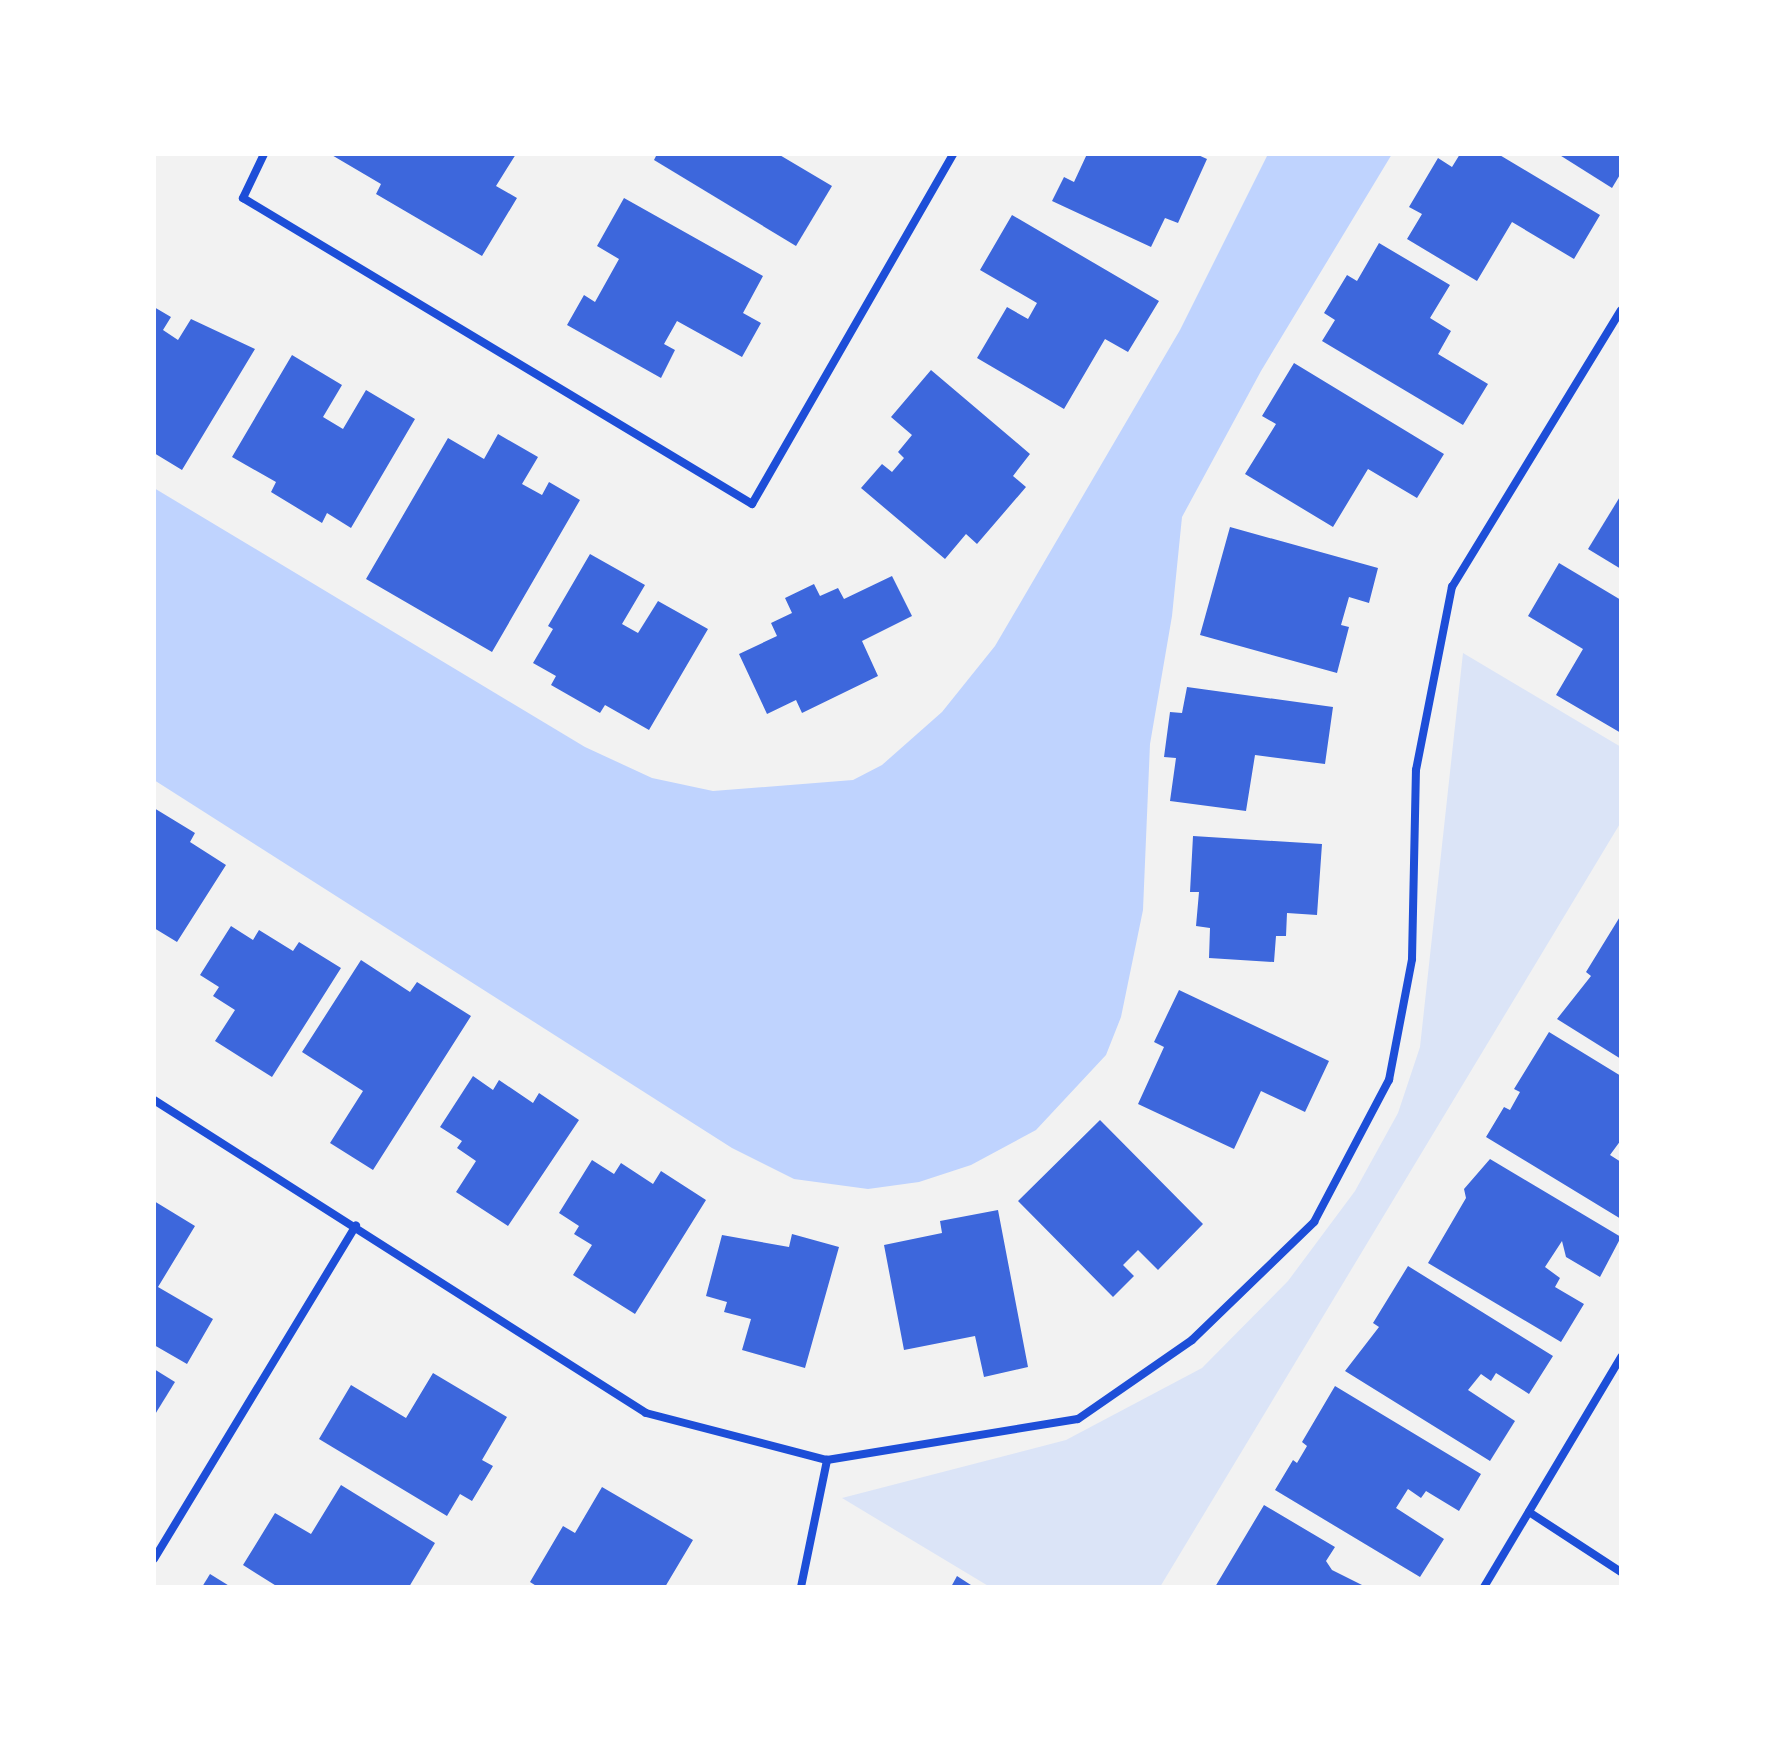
<!DOCTYPE html>
<html>
<head>
<meta charset="utf-8">
<style>
  body { margin:0 }
  #map { position:relative; width:1775px; height:1741px; overflow:hidden; background:#f2f2f2; font-family:Figtree,sans-serif }
  div>[style] { position:absolute }
  .green>* { inset:0; background:#dbe4f7 }
  .water>* { inset:0; background:#bfd3fe }
  .building>* { inset:0; background:#3d67dc }
  .minor>* { height:8px; margin:-4px; padding:0 4px; transform-origin:4px; border-radius:4px; background:#1d4ed8 }
  span { translate:-50% -50%; white-space:nowrap; text-align:center; line-height:1.15; -webkit-text-stroke:7px #fff; paint-order:stroke }
  .frame { position:absolute; inset:0; border:156px solid #fff; pointer-events:none }
</style>
</head>
<body>
<div id="map">
  <div class="green">
    <i style="clip-path:polygon(1463px 653px,1621px 747px,1621px 822px,1160px 1587px,990px 1587px,842px 1498px,1066px 1440px,1202px 1368px,1288px 1281px,1355px 1191px,1398px 1113px,1420px 1047px)"></i>
  </div>
  <div class="water">
    <i style="clip-path:polygon(1268px 154px,1392px 154px,1261px 371px,1182px 517px,1172px 616px,1150px 744px,1143px 910px,1121px 1017px,1106px 1055px,1036px 1130px,971px 1165px,919px 1182px,868px 1189px,794px 1179px,732px 1148px,154px 780px,154px 488px,585px 747px,652px 778px,713px 791px,853px 780px,882px 765px,942px 712px,995px 646px,1180px 330px)"></i>
  </div>
  <div class="building">
    <i style="clip-path:polygon(330px 154px,516px 154px,496px 186px,517px 198px,482px 256px,376px 194px,381px 184px)"></i>
    <i style="clip-path:polygon(657px 154px,778px 154px,832px 186px,796px 246px,654px 160px)"></i>
    <i style="clip-path:polygon(1087px 154px,1196px 154px,1207px 159px,1178px 223px,1165px 218px,1151px 247px,1052px 201px,1064px 177px,1074px 182px)"></i>
    <i style="clip-path:polygon(1460px 154px,1498px 154px,1600px 215px,1574px 259px,1512px 222px,1477px 281px,1407px 239px,1422px 214px,1409px 207px,1438px 158px,1452px 167px)"></i>
    <i style="clip-path:polygon(1558px 154px,1621px 154px,1621px 173px,1612px 188px)"></i>
    <i style="clip-path:polygon(624px 198px,763px 276px,743px 313px,761px 323px,742px 357px,677px 321px,664px 344px,675px 350px,661px 378px,567px 325px,584px 295px,595px 302px,619px 259px,597px 246px)"></i>
    <i style="clip-path:polygon(1012px 215px,1159px 301px,1128px 352px,1105px 339px,1064px 409px,977px 358px,1007px 307px,1028px 319px,1037px 303px,980px 270px)"></i>
    <i style="clip-path:polygon(1379px 243px,1450px 285px,1430px 318px,1451px 331px,1438px 354px,1488px 384px,1463px 425px,1322px 341px,1335px 320px,1324px 313px,1347px 275px,1357px 281px)"></i>
    <i style="clip-path:polygon(154px 307px,171px 317px,163px 330px,178px 340px,191px 319px,255px 349px,182px 470px,154px 453px)"></i>
    <i style="clip-path:polygon(292px 355px,342px 385px,323px 417px,343px 429px,366px 390px,415px 419px,351px 528px,327px 513px,322px 523px,271px 492px,276px 482px,232px 457px)"></i>
    <i style="clip-path:polygon(1294px 363px,1444px 454px,1417px 498px,1368px 469px,1333px 527px,1245px 474px,1276px 424px,1262px 416px)"></i>
    <i style="clip-path:polygon(931px 370px,1030px 454px,1013px 476px,1026px 487px,977px 544px,966px 534px,945px 559px,861px 488px,882px 464px,892px 472px,904px 458px,898px 452px,912px 435px,891px 417px)"></i>
    <i style="clip-path:polygon(498px 434px,538px 457px,522px 484px,542px 495px,549px 482px,580px 500px,492px 652px,366px 579px,448px 438px,484px 459px)"></i>
    <i style="clip-path:polygon(1621px 495px,1621px 569px,1588px 549px)"></i>
    <i style="clip-path:polygon(1230px 527px,1378px 568px,1369px 603px,1349px 597px,1341px 625px,1349px 627px,1337px 673px,1200px 635px)"></i>
    <i style="clip-path:polygon(590px 554px,645px 585px,622px 624px,638px 633px,658px 601px,708px 629px,649px 730px,605px 705px,600px 713px,551px 685px,556px 676px,533px 663px,553px 629px,548px 626px)"></i>
    <i style="clip-path:polygon(1559px 563px,1621px 600px,1621px 733px,1556px 695px,1583px 649px,1528px 616px)"></i>
    <i style="clip-path:polygon(892px 576px,912px 616px,862px 641px,878px 676px,802px 713px,796px 700px,767px 714px,739px 654px,777px 636px,771px 623px,792px 613px,785px 598px,814px 584px,820px 596px,838px 588px,844px 599px)"></i>
    <i style="clip-path:polygon(1187px 687px,1333px 707px,1325px 764px,1255px 755px,1246px 811px,1170px 801px,1176px 758px,1164px 757px,1170px 712px,1182px 713px)"></i>
    <i style="clip-path:polygon(154px 808px,195px 833px,190px 842px,226px 865px,177px 942px,154px 928px)"></i>
    <i style="clip-path:polygon(1193px 836px,1322px 844px,1317px 915px,1287px 913px,1286px 936px,1276px 936px,1274px 962px,1209px 958px,1210px 928px,1196px 926px,1199px 892px,1190px 892px)"></i>
    <i style="clip-path:polygon(1621px 915px,1621px 1059px,1557px 1019px,1591px 976px,1586px 972px)"></i>
    <i style="clip-path:polygon(231px 926px,253px 940px,259px 930px,293px 951px,299px 942px,341px 968px,272px 1077px,215px 1041px,235px 1010px,213px 996px,219px 987px,200px 975px)"></i>
    <i style="clip-path:polygon(361px 960px,410px 992px,417px 982px,471px 1016px,373px 1170px,330px 1143px,363px 1091px,302px 1052px)"></i>
    <i style="clip-path:polygon(1179px 990px,1329px 1061px,1305px 1112px,1261px 1091px,1234px 1149px,1138px 1104px,1164px 1047px,1154px 1042px)"></i>
    <i style="clip-path:polygon(1549px 1032px,1621px 1076px,1621px 1140px,1610px 1155px,1621px 1162px,1621px 1219px,1486px 1137px,1504px 1107px,1510px 1110px,1520px 1092px,1514px 1089px)"></i>
    <i style="clip-path:polygon(473px 1076px,493px 1090px,499px 1080px,533px 1103px,539px 1093px,579px 1120px,508px 1226px,456px 1192px,476px 1161px,457px 1148px,462px 1141px,440px 1127px)"></i>
    <i style="clip-path:polygon(1100px 1120px,1203px 1224px,1158px 1270px,1138px 1250px,1123px 1265px,1134px 1276px,1113px 1297px,1018px 1201px)"></i>
    <i style="clip-path:polygon(1490px 1159px,1621px 1237px,1600px 1277px,1566px 1257px,1562px 1241px,1545px 1267px,1560px 1278px,1555px 1287px,1584px 1304px,1561px 1342px,1428px 1263px,1466px 1198px,1464px 1189px)"></i>
    <i style="clip-path:polygon(592px 1160px,614px 1174px,621px 1163px,653px 1184px,661px 1171px,706px 1200px,635px 1314px,573px 1275px,592px 1245px,574px 1234px,579px 1226px,559px 1213px)"></i>
    <i style="clip-path:polygon(154px 1201px,195px 1226px,158px 1287px,213px 1319px,187px 1364px,154px 1345px)"></i>
    <i style="clip-path:polygon(998px 1210px,1028px 1367px,984px 1377px,975px 1336px,904px 1350px,884px 1245px,942px 1233px,940px 1221px)"></i>
    <i style="clip-path:polygon(792px 1234px,839px 1247px,805px 1368px,742px 1350px,751px 1319px,724px 1312px,727px 1302px,706px 1296px,722px 1235px,789px 1247px)"></i>
    <i style="clip-path:polygon(1408px 1266px,1553px 1356px,1529px 1394px,1496px 1373px,1491px 1381px,1481px 1374px,1468px 1390px,1515px 1421px,1490px 1461px,1345px 1371px,1379px 1327px,1373px 1323px)"></i>
    <i style="clip-path:polygon(154px 1369px,175px 1382px,154px 1416px)"></i>
    <i style="clip-path:polygon(433px 1373px,507px 1417px,482px 1460px,493px 1466px,472px 1501px,460px 1494px,447px 1516px,319px 1439px,351px 1385px,406px 1418px)"></i>
    <i style="clip-path:polygon(1335px 1386px,1481px 1474px,1459px 1511px,1426px 1491px,1421px 1498px,1408px 1489px,1396px 1508px,1444px 1539px,1420px 1577px,1275px 1490px,1293px 1460px,1297px 1463px,1307px 1446px,1302px 1442px)"></i>
    <i style="clip-path:polygon(341px 1485px,435px 1543px,409px 1587px,278px 1587px,243px 1565px,275px 1513px,311px 1534px)"></i>
    <i style="clip-path:polygon(602px 1487px,693px 1540px,665px 1587px,538px 1587px,530px 1582px,563px 1526px,575px 1533px)"></i>
    <i style="clip-path:polygon(1264px 1505px,1335px 1547px,1326px 1561px,1332px 1570px,1366px 1587px,1215px 1587px)"></i>
    <i style="clip-path:polygon(210px 1574px,231px 1587px,202px 1587px)"></i>
    <i style="clip-path:polygon(957px 1576px,974px 1587px,951px 1587px)"></i>
  </div>
  <div class="minor">
    <i style="left:264px;top:154px;width:49px;rotate:115.5deg"></i>
    <i style="left:243px;top:198px;width:594px;rotate:31.01deg"></i>
    <i style="left:752px;top:504px;width:404px;rotate:-60.1deg"></i>
    <i style="left:154px;top:1100px;width:583px;rotate:32.46deg"></i>
    <i style="left:646px;top:1413px;width:187px;rotate:14.6deg"></i>
    <i style="left:827px;top:1460px;width:254px;rotate:-9.3deg"></i>
    <i style="left:1078px;top:1419px;width:139px;rotate:-34.7deg"></i>
    <i style="left:1192px;top:1340px;width:170px;rotate:-44deg"></i>
    <i style="left:1314px;top:1222px;width:161px;rotate:-62.2deg"></i>
    <i style="left:1389px;top:1080px;width:123px;rotate:-79.2deg"></i>
    <i style="left:1412px;top:959px;width:189px;rotate:-88.8deg"></i>
    <i style="left:1416px;top:770px;width:187px;rotate:-78.9deg"></i>
    <i style="left:1452px;top:587px;width:324px;rotate:-58.6deg"></i>
    <i style="left:1529px;top:1512px;width:110px;rotate:33.1deg"></i>
    <i style="left:154px;top:1559px;width:390px;rotate:-58.8deg"></i>
    <i style="left:801px;top:1587px;width:130px;rotate:-78.4deg"></i>
    <i style="left:1484px;top:1587px;width:268px;rotate:-59.2deg"></i>
  </div>
  <div class="frame"></div>
</div>
</body>
</html>
